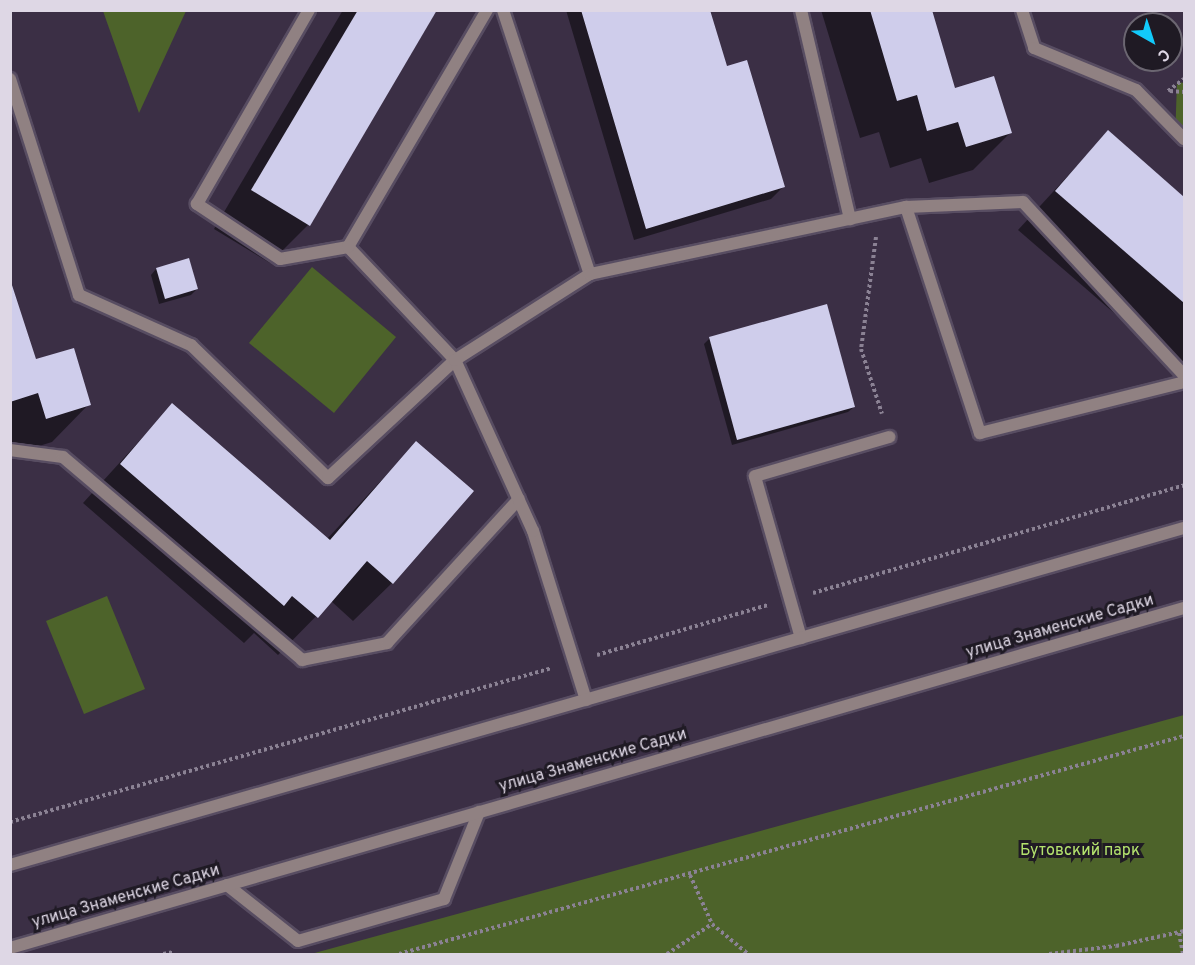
<!DOCTYPE html>
<html>
<head>
<meta charset="utf-8">
<style>
  body { margin:0 }
  #map { position:relative; width:1195px; height:965px; overflow:hidden; background:#3b2f45; font-family:Overpass,sans-serif }
  div>[style] { position:absolute }
  .green>* { inset:0; background:#4d632a }
  .shadow>* { inset:0; background:#0007 }
  .building>* { inset:0; background:#cfcdeb }
  .path>* { height:4px; margin-top:-2px; transform-origin:0; background:repeating-linear-gradient(90deg,#8b8294 0 3px,transparent 0 6px) }
  .roads { filter:drop-shadow(2px 0 #584d62) drop-shadow(-2px 0 #584d62) drop-shadow(0 2px #584d62) drop-shadow(0 -2px #584d62) }
  .service>* { height:12px; margin:-6px; padding:0 6px; transform-origin:6px; border-radius:6px; background:#908182 }
  .tertiary>* { height:12px; margin:-6px; padding:0 6px; transform-origin:6px; border-radius:6px; background:#908182 }
  span { translate:-50% -50%; white-space:nowrap; text-align:center; line-height:1.15; -webkit-text-stroke:6px #1f1a24; paint-order:stroke }
  .street-label { font-size:16px; color:#ded7e5 }
  .park-label { font-size:16px; color:#b4e36e }
  .frame { position:absolute; inset:0; border:12px solid #ded7e5; pointer-events:none }
  .north { position:absolute; left:1123px; top:12px; width:60px; height:60px; box-sizing:border-box; background:#1f1a24; border:2px solid #6b6671; border-radius:50%; rotate:141deg; font-size:16px; font-weight:700; line-height:24px; text-align:center; color:#ded7e5 }
  .north::after { content:''; display:block; margin:auto; width:21px; height:27px; background:#12cafb; clip-path:polygon(50% 0,100% 100%,50% 72%,0 100%) }
</style>
</head>
<body>
<div id="map">
  <div class="green">
    <i style="clip-path:polygon(103px 11px,186px 11px,139px 113px)"></i>
    <i style="clip-path:polygon(1177px 82px,1184px 83px,1184px 141px,1175px 140px)"></i>
    <i style="clip-path:polygon(312px 267px,396px 337px,334px 413px,249px 343px)"></i>
    <i style="clip-path:polygon(107px 596px,145px 689px,84px 714px,46px 621px)"></i>
    <i style="clip-path:polygon(1184px 715px,1184px 954px,311px 954px)"></i>
  </div>
  <div class="shadow">
    <i style="clip-path:polygon(343px 10px,434px 10px,308px 225px,270px 263px,214px 229px)"></i>
    <i style="clip-path:polygon(566px 10px,709px 10px,726px 68px,783px 187px,771px 199px,634px 240px)"></i>
    <i style="clip-path:polygon(821px 10px,930px 10px,954px 89px,1010px 133px,973px 170px,929px 183px,921px 158px,890px 168px,879px 132px,860px 138px)"></i>
    <i style="clip-path:polygon(1108px 132px,1184px 199px,1184px 365px,1180px 370px,1018px 230px)"></i>
    <i style="clip-path:polygon(188px 260px,197px 289px,191px 295px,159px 304px,151px 275px,156px 269px)"></i>
    <i style="clip-path:polygon(10px 282px,35px 361px,89px 404px,52px 442px,10px 455px)"></i>
    <i style="clip-path:polygon(710px 338px,854px 407px,848px 412px,732px 445px,704px 344px)"></i>
    <i style="clip-path:polygon(172px 405px,327px 539px,416px 443px,392px 583px,353px 621px,331px 601px,278px 655px,254px 633px,244px 643px,83px 503px)"></i>
  </div>
  <div class="building">
    <i style="clip-path:polygon(358px 10px,437px 10px,310px 226px,251px 190px)"></i>
    <i style="clip-path:polygon(581px 10px,710px 10px,727px 66px,747px 60px,785px 187px,646px 229px)"></i>
    <i style="clip-path:polygon(870px 10px,932px 10px,955px 88px,994px 76px,1012px 133px,966px 147px,958px 122px,927px 131px,917px 95px,897px 101px)"></i>
    <i style="clip-path:polygon(1108px 130px,1184px 197px,1184px 303px,1055px 191px)"></i>
    <i style="clip-path:polygon(189px 258px,198px 289px,165px 299px,156px 268px)"></i>
    <i style="clip-path:polygon(10px 279px,36px 359px,74px 348px,91px 405px,46px 419px,38px 393px,10px 402px)"></i>
    <i style="clip-path:polygon(827px 304px,855px 407px,737px 440px,709px 337px)"></i>
    <i style="clip-path:polygon(172px 403px,330px 540px,416px 441px,474px 491px,393px 584px,367px 561px,318px 618px,292px 596px,284px 606px,120px 464px)"></i>
  </div>
  <div class="path">
    <i style="left:1168px;top:91px;width:20px;rotate:-37deg"></i>
    <i style="left:1170px;top:91px;width:14px;rotate:4deg"></i>
    <i style="left:876px;top:237px;width:113px;rotate:97.6deg"></i>
    <i style="left:861px;top:349px;width:68px;rotate:72.1deg"></i>
    <i style="left:813px;top:593px;width:386px;rotate:-16.2deg"></i>
    <i style="left:597px;top:655px;width:178px;rotate:-16.3deg"></i>
    <i style="left:10px;top:822px;width:563px;rotate:-15.86deg"></i>
    <i style="left:690px;top:875px;width:54px;rotate:65.8deg"></i>
    <i style="left:712px;top:924px;width:47px;rotate:39.8deg"></i>
    <i style="left:1179px;top:933px;width:21px;rotate:79deg"></i>
    <i style="left:163px;top:954px;width:10px;rotate:-11deg"></i>
    <i style="left:399px;top:954px;width:815px;rotate:-15.52deg"></i>
    <i style="left:667px;top:954px;width:54px;rotate:-33.7deg"></i>
    <i style="left:1049px;top:954px;width:67px;rotate:-6.8deg"></i>
    <i style="left:1116px;top:946px;width:70px;rotate:-12.4deg"></i>
  </div>
  <div class="roads">
    <div class="service">
      <i style="left:503px;top:10px;width:278px;rotate:71.8deg"></i>
      <i style="left:801px;top:10px;width:215px;rotate:76.8deg"></i>
      <i style="left:1022px;top:10px;width:40px;rotate:72deg"></i>
      <i style="left:1034px;top:48px;width:110px;rotate:22.4deg"></i>
      <i style="left:1136px;top:90px;width:69px;rotate:45.6deg"></i>
      <i style="left:10px;top:79px;width:227px;rotate:72.3deg"></i>
      <i style="left:79px;top:295px;width:123px;rotate:24.1deg"></i>
      <i style="left:191px;top:345px;width:191px;rotate:44.2deg"></i>
      <i style="left:328px;top:478px;width:173px;rotate:-42.9deg"></i>
      <i style="left:455px;top:360px;width:156px;rotate:-133.4deg"></i>
      <i style="left:348px;top:247px;width:69px;rotate:170deg"></i>
      <i style="left:280px;top:259px;width:100px;rotate:-146.5deg"></i>
      <i style="left:197px;top:204px;width:224px;rotate:-60deg"></i>
      <i style="left:906px;top:207px;width:117px;rotate:-2.4deg"></i>
      <i style="left:1023px;top:202px;width:236px;rotate:47.1deg"></i>
      <i style="left:348px;top:247px;width:275px;rotate:-59.6deg"></i>
      <i style="left:10px;top:450px;width:53px;rotate:7.5deg"></i>
      <i style="left:63px;top:457px;width:314px;rotate:40.3deg"></i>
      <i style="left:302px;top:660px;width:87px;rotate:-11.3deg"></i>
      <i style="left:387px;top:643px;width:195px;rotate:-47.5deg"></i>
      <i style="left:801px;top:638px;width:168px;rotate:-105.9deg"></i>
      <i style="left:755px;top:476px;width:140px;rotate:-16.2deg"></i>
      <i style="left:586px;top:700px;width:177px;rotate:-107.4deg"></i>
      <i style="left:533px;top:531px;width:188px;rotate:-114.5deg"></i>
      <i style="left:455px;top:360px;width:160px;rotate:-32.5deg"></i>
      <i style="left:590px;top:274px;width:323px;rotate:-12deg"></i>
      <i style="left:906px;top:207px;width:238px;rotate:71.9deg"></i>
      <i style="left:980px;top:433px;width:210px;rotate:-14deg"></i>
      <i style="left:227px;top:885px;width:90px;rotate:38.3deg"></i>
      <i style="left:298px;top:941px;width:152px;rotate:-16deg"></i>
      <i style="left:444px;top:899px;width:94px;rotate:-68.1deg"></i>
    </div>
    <div class="tertiary">
      <i style="left:10px;top:865px;width:1221px;rotate:-16.02deg"></i>
      <i style="left:10px;top:948px;width:1222px;rotate:-16.15deg"></i>
    </div>
  </div>
  <div class="street-label">
    <span style="left:1060px;top:627px;rotate:-16deg">улица Знаменские Садки</span>
    <span style="left:593px;top:761px;rotate:-16deg">улица Знаменские Садки</span>
    <span style="left:126px;top:897px;rotate:-16deg">улица Знаменские Садки</span>
  </div>
  <div class="park-label">
    <span style="left:1080px;top:851px">Бутовский парк</span>
  </div>
  <div class="frame"></div>
  <div class="north">С</div>
</div>
</body>
</html>
